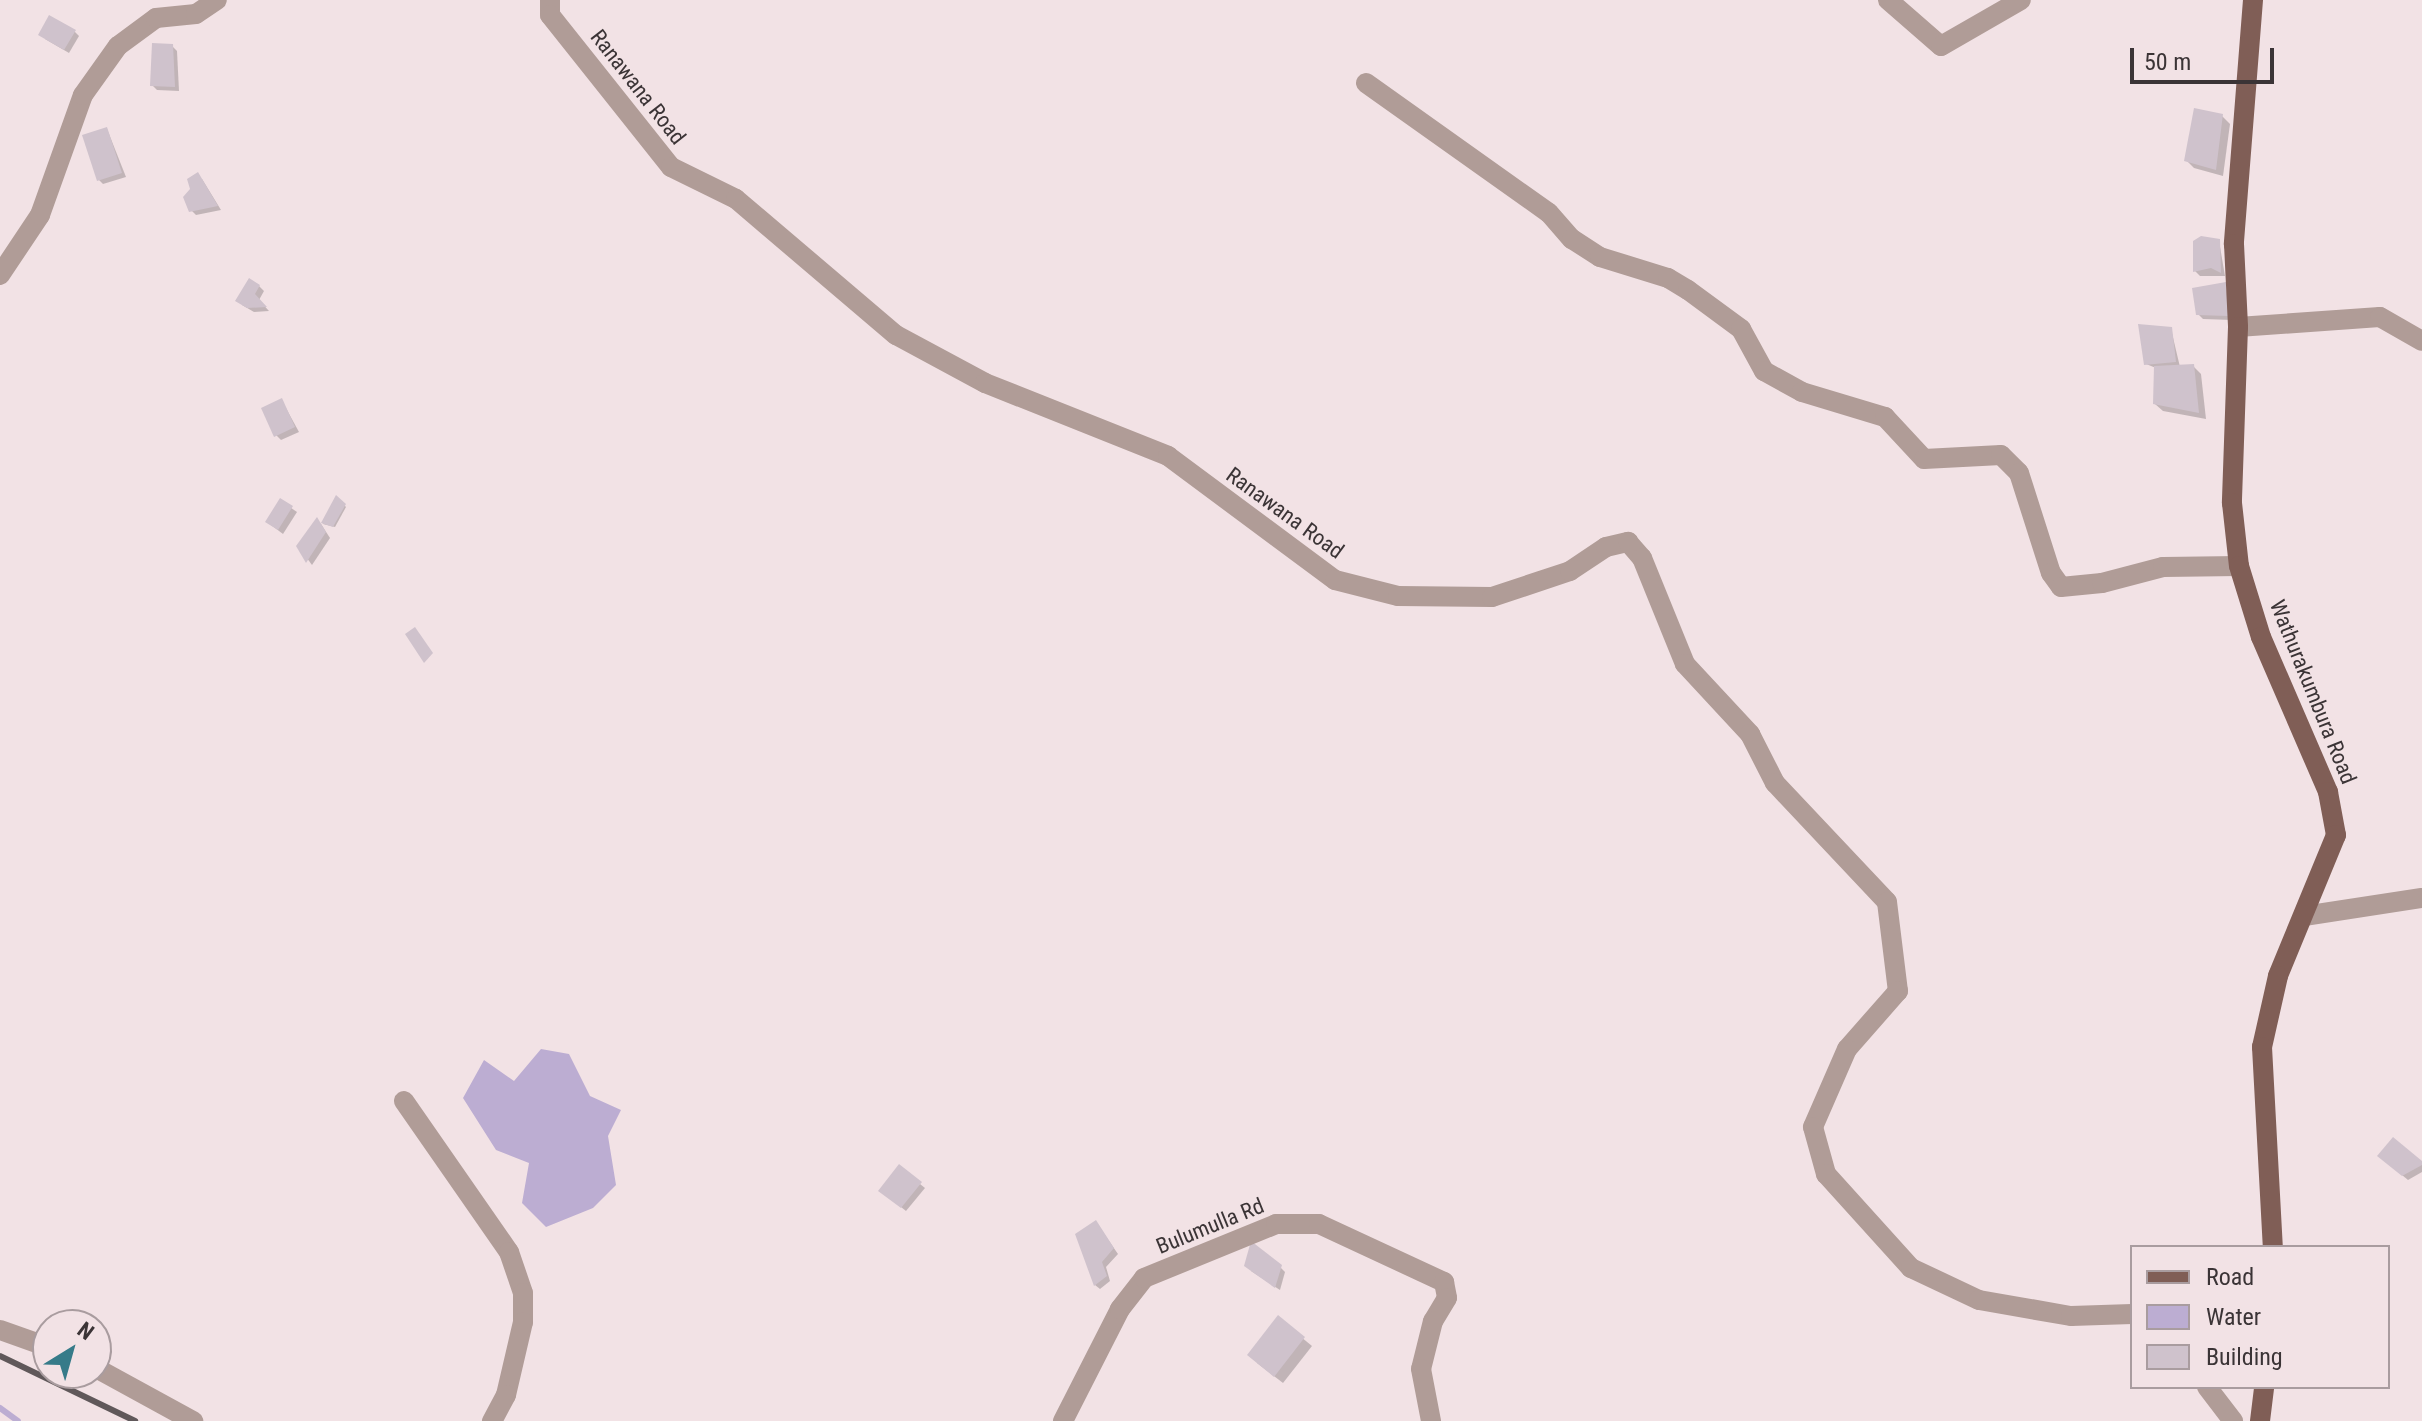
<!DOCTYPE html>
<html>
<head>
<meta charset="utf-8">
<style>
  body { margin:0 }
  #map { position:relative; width:2422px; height:1421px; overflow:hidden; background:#f2e2e5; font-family:"Roboto Condensed",sans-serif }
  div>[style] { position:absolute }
  .water>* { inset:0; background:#bcadd2 }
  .shadow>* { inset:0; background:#0003 }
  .stream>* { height:6px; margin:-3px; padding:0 3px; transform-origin:3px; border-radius:3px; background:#bcadd2 }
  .building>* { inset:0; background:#cfc2cc }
  .minor>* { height:20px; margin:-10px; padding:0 10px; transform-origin:10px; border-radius:10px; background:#b09c97 }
  .major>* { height:20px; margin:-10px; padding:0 10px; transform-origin:10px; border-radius:10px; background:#805e56 }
  .rail>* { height:6px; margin:-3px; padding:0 3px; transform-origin:3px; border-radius:3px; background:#60585a }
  span { translate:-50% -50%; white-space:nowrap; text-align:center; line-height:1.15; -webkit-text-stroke:6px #f2e2e5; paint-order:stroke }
  .street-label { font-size:22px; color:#3b3436 }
  .legend { position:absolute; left:2130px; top:1245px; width:260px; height:144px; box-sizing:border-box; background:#f2e2e5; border:2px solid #a99c9f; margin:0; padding:10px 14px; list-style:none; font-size:24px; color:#3b3436 }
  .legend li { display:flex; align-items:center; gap:16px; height:40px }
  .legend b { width:40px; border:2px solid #a99c9f }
  .north { position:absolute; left:32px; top:1309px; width:80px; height:80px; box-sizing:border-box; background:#f2e2e5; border:2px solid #a99c9f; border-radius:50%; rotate:37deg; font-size:22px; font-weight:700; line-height:32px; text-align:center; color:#3b3436 }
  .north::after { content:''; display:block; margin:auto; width:28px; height:36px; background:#367b89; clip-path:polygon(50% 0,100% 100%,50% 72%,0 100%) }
  .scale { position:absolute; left:2130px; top:48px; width:144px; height:36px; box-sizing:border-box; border:4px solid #3b3436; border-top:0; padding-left:10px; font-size:24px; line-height:28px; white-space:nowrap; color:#3b3436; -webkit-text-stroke:6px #f2e2e5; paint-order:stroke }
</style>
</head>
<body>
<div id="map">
  <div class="water">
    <i style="clip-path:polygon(541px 1049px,569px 1054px,590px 1096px,621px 1110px,608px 1136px,616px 1185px,593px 1208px,546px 1227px,522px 1203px,529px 1163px,496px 1150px,463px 1098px,484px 1060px,514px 1081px)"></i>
  </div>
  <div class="shadow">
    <i style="clip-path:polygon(74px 31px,79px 36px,69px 53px,45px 39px)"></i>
    <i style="clip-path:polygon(172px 46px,177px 51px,179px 91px,157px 90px,152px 85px)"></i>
    <i style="clip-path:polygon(2222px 116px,2230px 124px,2223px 176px,2194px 168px,2186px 160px)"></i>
    <i style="clip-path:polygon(107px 129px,126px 177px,103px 184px,99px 180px)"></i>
    <i style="clip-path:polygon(202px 179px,221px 210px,196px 215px,191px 210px)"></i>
    <i style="clip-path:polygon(2219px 241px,2225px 276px,2200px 276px,2195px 271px)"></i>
    <i style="clip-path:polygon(2225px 284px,2232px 320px,2203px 319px,2198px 314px)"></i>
    <i style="clip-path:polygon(259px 286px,264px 291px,259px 300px,269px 311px,254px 312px,242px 305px)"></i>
    <i style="clip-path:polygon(2171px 329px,2180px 367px,2193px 366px,2201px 374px,2206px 419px,2163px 411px,2155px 404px,2156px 368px,2146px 364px)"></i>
    <i style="clip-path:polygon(282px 401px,299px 432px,281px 440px,276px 435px)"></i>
    <i style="clip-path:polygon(337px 498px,346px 507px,335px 527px,323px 524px)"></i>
    <i style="clip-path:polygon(281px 501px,297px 512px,283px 534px,267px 522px)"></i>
    <i style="clip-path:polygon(321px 524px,330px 538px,312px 565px,298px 546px)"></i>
    <i style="clip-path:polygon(2384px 1160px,2422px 1164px,2422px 1172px,2408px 1180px)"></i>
    <i style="clip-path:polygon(920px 1184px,925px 1188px,906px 1211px,886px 1195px)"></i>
    <i style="clip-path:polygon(1100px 1228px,1118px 1254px,1106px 1267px,1110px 1281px,1100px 1289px,1095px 1285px)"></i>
    <i style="clip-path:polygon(1280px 1267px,1285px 1272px,1280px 1290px,1251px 1271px)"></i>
    <i style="clip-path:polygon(1278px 1318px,1312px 1346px,1283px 1383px,1257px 1363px)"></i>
  </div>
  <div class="stream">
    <i style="left:0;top:1408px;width:22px;rotate:36deg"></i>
  </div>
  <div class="building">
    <i style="clip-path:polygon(49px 15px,76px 30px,64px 50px,38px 35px)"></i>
    <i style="clip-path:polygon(152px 43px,173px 44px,175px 87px,150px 86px)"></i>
    <i style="clip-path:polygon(2194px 108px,2223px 114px,2216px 170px,2184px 161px)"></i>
    <i style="clip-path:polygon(107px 127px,122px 173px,97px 181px,82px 135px)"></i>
    <i style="clip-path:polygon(198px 172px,218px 206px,189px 212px,183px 197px,190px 189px,187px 179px)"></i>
    <i style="clip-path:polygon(2201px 236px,2220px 239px,2221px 273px,2211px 268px,2193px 272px,2193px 241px)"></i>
    <i style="clip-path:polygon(249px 278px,260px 285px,255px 294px,267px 307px,247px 308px,235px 301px)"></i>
    <i style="clip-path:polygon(2226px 282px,2228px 316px,2196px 315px,2192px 288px)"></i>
    <i style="clip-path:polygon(2138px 324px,2172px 327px,2176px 362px,2144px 365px)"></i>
    <i style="clip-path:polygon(2194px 364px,2199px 413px,2153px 404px,2154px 366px)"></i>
    <i style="clip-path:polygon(282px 398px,295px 427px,274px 437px,261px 408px)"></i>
    <i style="clip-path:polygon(336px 495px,346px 504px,333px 527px,321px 523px)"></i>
    <i style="clip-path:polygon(280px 498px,293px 506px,278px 530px,265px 522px)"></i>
    <i style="clip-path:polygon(317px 517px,326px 532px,306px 563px,296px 546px)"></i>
    <i style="clip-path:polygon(415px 627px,433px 653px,424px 663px,405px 634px)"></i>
    <i style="clip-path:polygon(2393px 1137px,2422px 1161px,2422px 1165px,2402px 1176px,2377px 1156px)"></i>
    <i style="clip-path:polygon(899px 1164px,922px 1182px,901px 1208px,878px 1191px)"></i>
    <i style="clip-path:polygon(1096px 1220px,1114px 1248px,1102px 1262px,1107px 1276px,1094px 1286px,1075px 1234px)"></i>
    <i style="clip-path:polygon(1251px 1241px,1282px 1265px,1275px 1288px,1244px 1266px)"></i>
    <i style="clip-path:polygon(1278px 1315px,1305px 1337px,1274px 1377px,1247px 1355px)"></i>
  </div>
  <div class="minor">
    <i style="left:550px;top:0;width:15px;rotate:90deg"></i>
    <i style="left:550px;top:15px;width:194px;rotate:51.5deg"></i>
    <i style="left:671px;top:167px;width:72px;rotate:26.2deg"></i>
    <i style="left:736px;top:199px;width:210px;rotate:40.4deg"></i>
    <i style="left:896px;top:335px;width:101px;rotate:28.3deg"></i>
    <i style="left:985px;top:383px;width:197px;rotate:21.7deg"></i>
    <i style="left:1168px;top:456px;width:208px;rotate:36.6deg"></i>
    <i style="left:1335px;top:580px;width:65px;rotate:14.3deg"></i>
    <i style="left:1398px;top:596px;width:94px;rotate:0.6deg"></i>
    <i style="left:1492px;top:597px;width:82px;rotate:-18.4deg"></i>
    <i style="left:1570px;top:571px;width:43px;rotate:-33.7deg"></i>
    <i style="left:1606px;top:547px;width:23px;rotate:-13deg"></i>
    <i style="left:1628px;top:542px;width:21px;rotate:49deg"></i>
    <i style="left:1642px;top:558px;width:114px;rotate:67.9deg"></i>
    <i style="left:1685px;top:664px;width:96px;rotate:47.1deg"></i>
    <i style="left:1750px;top:734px;width:55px;rotate:63deg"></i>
    <i style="left:1775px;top:783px;width:163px;rotate:46.7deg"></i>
    <i style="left:1887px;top:902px;width:90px;rotate:83deg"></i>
    <i style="left:1898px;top:991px;width:77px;rotate:131.3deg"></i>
    <i style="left:1847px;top:1049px;width:85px;rotate:113.6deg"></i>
    <i style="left:1813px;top:1127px;width:49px;rotate:74.5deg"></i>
    <i style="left:1826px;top:1174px;width:127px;rotate:47.9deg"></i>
    <i style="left:1911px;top:1268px;width:75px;rotate:25.2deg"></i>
    <i style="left:1979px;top:1300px;width:93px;rotate:9.9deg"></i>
    <i style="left:2071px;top:1316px;width:61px;rotate:-1.9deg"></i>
    <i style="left:1888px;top:0;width:70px;rotate:41deg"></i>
    <i style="left:1941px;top:46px;width:92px;rotate:-29.9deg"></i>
    <i style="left:1366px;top:83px;width:224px;rotate:35.4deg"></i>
    <i style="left:1549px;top:213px;width:35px;rotate:49deg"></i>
    <i style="left:1572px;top:239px;width:33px;rotate:33deg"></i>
    <i style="left:1600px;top:257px;width:71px;rotate:17.2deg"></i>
    <i style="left:1668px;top:278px;width:23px;rotate:31deg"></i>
    <i style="left:1688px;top:290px;width:66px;rotate:36.3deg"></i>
    <i style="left:1741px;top:329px;width:48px;rotate:61.3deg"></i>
    <i style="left:1764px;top:371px;width:43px;rotate:28.9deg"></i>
    <i style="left:1802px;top:392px;width:87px;rotate:16.8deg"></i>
    <i style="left:1885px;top:417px;width:57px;rotate:47.1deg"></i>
    <i style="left:1924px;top:459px;width:77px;rotate:-3deg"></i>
    <i style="left:2001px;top:455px;width:25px;rotate:45deg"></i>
    <i style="left:2019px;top:473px;width:105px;rotate:72.3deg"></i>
    <i style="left:2051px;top:573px;width:17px;rotate:54deg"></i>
    <i style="left:2061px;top:587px;width:41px;rotate:-5.6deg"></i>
    <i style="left:2102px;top:583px;width:63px;rotate:-14.7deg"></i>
    <i style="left:2163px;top:567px;width:76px;rotate:-0.8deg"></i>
    <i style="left:0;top:275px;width:72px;rotate:-56.3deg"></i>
    <i style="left:40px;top:215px;width:127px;rotate:-70.3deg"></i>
    <i style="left:83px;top:95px;width:60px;rotate:-54.5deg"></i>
    <i style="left:118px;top:46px;width:47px;rotate:-36.4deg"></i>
    <i style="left:156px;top:18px;width:40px;rotate:-5.7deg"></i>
    <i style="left:196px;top:14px;width:25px;rotate:-34deg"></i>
    <i style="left:2238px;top:327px;width:142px;rotate:-4deg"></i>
    <i style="left:2380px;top:317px;width:48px;rotate:29.7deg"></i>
    <i style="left:2304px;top:916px;width:119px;rotate:-8.7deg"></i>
    <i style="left:404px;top:1101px;width:184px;rotate:55.2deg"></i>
    <i style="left:509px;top:1252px;width:43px;rotate:71.1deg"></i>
    <i style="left:523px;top:1293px;width:29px;rotate:90deg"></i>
    <i style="left:523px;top:1322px;width:75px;rotate:103.1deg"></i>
    <i style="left:506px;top:1395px;width:30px;rotate:118deg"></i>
    <i style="left:0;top:1330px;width:51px;rotate:19.5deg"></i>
    <i style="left:96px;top:1368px;width:111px;rotate:28.7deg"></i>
    <i style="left:2207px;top:1387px;width:43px;rotate:52.6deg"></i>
    <i style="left:1063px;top:1421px;width:126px;rotate:-63deg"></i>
    <i style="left:1120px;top:1309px;width:39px;rotate:-52deg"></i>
    <i style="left:1144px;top:1278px;width:143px;rotate:-22.2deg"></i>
    <i style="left:1276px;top:1224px;width:43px"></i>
    <i style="left:1319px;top:1224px;width:138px;rotate:24.9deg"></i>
    <i style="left:1444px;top:1282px;width:16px;rotate:79deg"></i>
    <i style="left:1447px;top:1298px;width:27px;rotate:121deg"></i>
    <i style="left:1433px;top:1321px;width:49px;rotate:104deg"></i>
    <i style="left:1421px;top:1369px;width:53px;rotate:79.1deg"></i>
  </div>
  <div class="major">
    <i style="left:2253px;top:0;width:245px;rotate:94.5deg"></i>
    <i style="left:2234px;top:244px;width:83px;rotate:87.2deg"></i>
    <i style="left:2238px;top:327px;width:176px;rotate:92deg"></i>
    <i style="left:2232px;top:503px;width:63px;rotate:83.7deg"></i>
    <i style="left:2239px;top:566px;width:74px;rotate:72.8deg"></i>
    <i style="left:2261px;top:637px;width:169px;rotate:66.6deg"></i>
    <i style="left:2328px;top:792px;width:44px;rotate:79.5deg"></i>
    <i style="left:2336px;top:835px;width:152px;rotate:112.4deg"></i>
    <i style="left:2278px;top:976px;width:73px;rotate:102.7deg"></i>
    <i style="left:2262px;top:1047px;width:200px;rotate:86.9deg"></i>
    <i style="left:2260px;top:1421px;width:34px;rotate:-83deg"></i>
  </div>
  <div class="rail">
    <i style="left:0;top:1356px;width:150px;rotate:25.7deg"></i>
  </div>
  <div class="street-label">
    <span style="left:638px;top:87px;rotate:52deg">Ranawana Road</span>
    <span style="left:1285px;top:513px;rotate:36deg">Ranawana Road</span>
    <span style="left:2313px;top:692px;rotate:68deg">Wathurakumbura Road</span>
    <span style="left:1210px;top:1226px;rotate:-22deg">Bulumulla Rd</span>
  </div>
  <ul class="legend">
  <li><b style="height:10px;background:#805e56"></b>Road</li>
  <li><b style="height:22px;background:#bcadd2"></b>Water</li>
  <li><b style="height:22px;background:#cfc2cc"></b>Building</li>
  </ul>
  <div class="north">N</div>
  <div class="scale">50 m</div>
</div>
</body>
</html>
